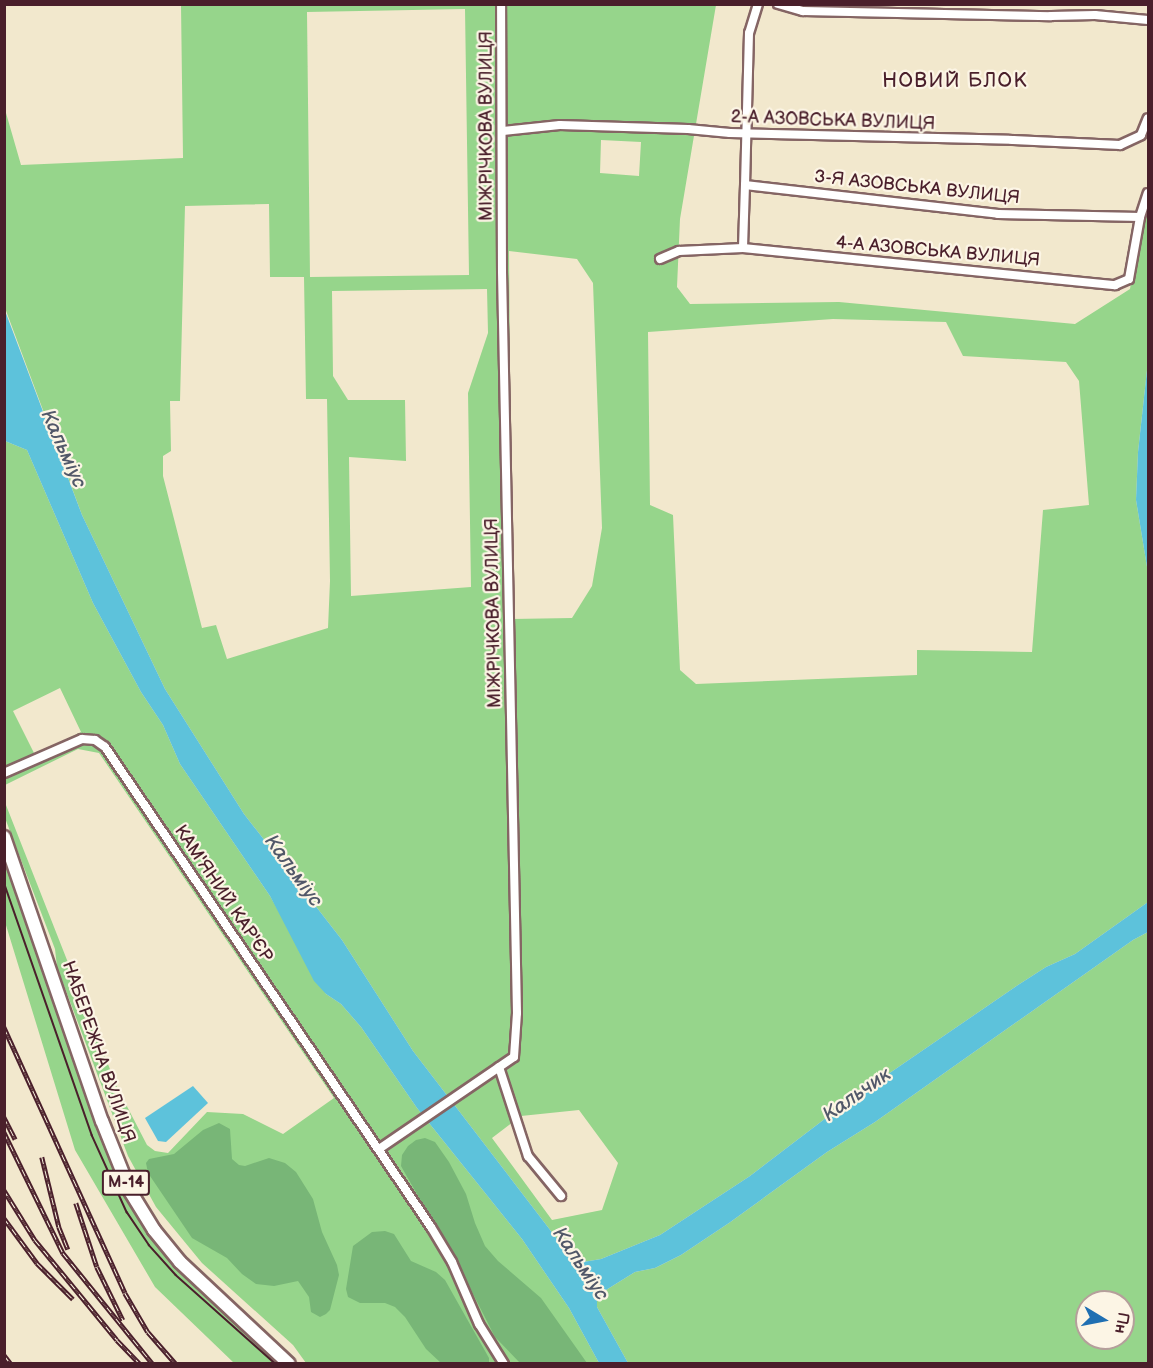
<!DOCTYPE html>
<html>
<head>
<meta charset="utf-8">
<style>
  body { margin:0 }
  #map { position:relative; width:1153px; height:1368px; overflow:hidden; background:#f2e8cd; font-family:"Balsamiq Sans",sans-serif }
  div>[style] { position:absolute }
  .green>* { inset:0; background:#96d58b }
  .forest>* { inset:0; background:#78b677 }
  .water>* { inset:0; background:#5dc2db }
  .roads { filter:drop-shadow(2px 0 #856564) drop-shadow(-2px 0 #856564) drop-shadow(0 2px #856564) drop-shadow(0 -2px #856564) }
  .minor>* { height:8px; margin:-4px; padding:0 4px; transform-origin:4px; border-radius:4px; background:#fff }
  .trunk>* { height:12px; margin:-6px; padding:0 6px; transform-origin:6px; border-radius:6px; background:#fff }
  .tram>* { height:1.5px; margin:-0.75px; padding:0 0.75px; transform-origin:0.75px; border-radius:0.75px; background:#4a1f2b }
  .rail>* { height:4.5px; margin-top:-2.25px; transform-origin:0; background:repeating-linear-gradient(90deg,#fcf5e5 0 7px,#4a1f2b 0 14px); box-sizing:border-box; border-block:2px solid #4a1f2b }
  span { translate:-50% -50%; white-space:nowrap; text-align:center; line-height:1.15; -webkit-text-stroke:4.5px #fcf5e5; paint-order:stroke }
  .shield-label span { padding:2px 4px; background:#fcf5e5; border:2px solid; border-radius:4px; -webkit-text-stroke-width:0 }
  .shield-label { font-size:16px; color:#4a1f2b; font-weight:700 }
  .street-label { font-size:18px; color:#4a1f2b }
  .neighbourhood-label { font-size:20px; color:#4a1f2b; letter-spacing:1.5px }
  .water-label { font-size:20px; color:#515869; font-style:italic }
  .frame { position:absolute; inset:0; border:6px solid #4a1f2b; pointer-events:none }
  .north { position:absolute; left:1075px; top:1290px; width:60px; height:60px; box-sizing:border-box; background:#fcf5e5; border:2px solid #b59f9b; border-radius:50%; rotate:100deg; font-size:16px; font-weight:700; line-height:24px; text-align:center; color:#4a1f2b }
  .north::after { content:''; display:block; margin:auto; width:21px; height:27px; background:#1f6fb2; clip-path:polygon(50% 0,100% 100%,50% 72%,0 100%) }
</style>
</head>
<body>
<div id="map">
  <div class="green">
    <i style="clip-path:polygon(evenodd,181px 5px,716px 5px,680px 219px,677px 287px,690px 304px,839px 302px,1075px 324px,1130px 289px,1142px 220px,1148px 205px,1148px 361px,1138px 452px,1136px 500px,1148px 573px,1148px 902px,1075px 954px,1046px 967px,1018px 985px,843px 1105px,750px 1176px,692px 1214px,660px 1235px,601px 1259px,583px 1262px,567px 1252px,413px 1051px,342px 940px,244px 814px,165px 689px,82px 515px,5px 308px,4px 106px,21px 165px,183px 158px,181px 5px,465px 9px,469px 275px,310px 277px,307px 12px,465px 9px,181px 5px,601px 140px,641px 142px,639px 176px,600px 173px,601px 140px,181px 5px,269px 204px,270px 277px,304px 277px,306px 399px,327px 399px,330px 581px,328px 628px,227px 659px,216px 625px,202px 628px,163px 476px,163px 456px,171px 451px,170px 401px,180px 401px,185px 206px,269px 204px,181px 5px,509px 251px,577px 259px,593px 283px,602px 528px,592px 586px,572px 618px,512px 619px,509px 251px,181px 5px,487px 289px,488px 333px,468px 393px,471px 587px,351px 596px,349px 457px,406px 461px,405px 400px,348px 400px,333px 376px,332px 291px,487px 289px,181px 5px,833px 319px,946px 322px,963px 356px,1066px 362px,1079px 381px,1089px 505px,1043px 510px,1032px 652px,917px 650px,917px 675px,696px 684px,680px 670px,673px 515px,650px 505px,648px 332px,833px 319px,181px 5px,579px 1110px,618px 1163px,602px 1210px,552px 1220px,492px 1138px,521px 1116px,579px 1110px)"></i>
    <i style="clip-path:polygon(evenodd,5px 441px,27px 450px,93px 603px,141px 692px,163px 725px,180px 764px,270px 896px,326px 994px,341px 1004px,361px 1027px,417px 1108px,522px 1239px,569px 1308px,599px 1363px,306px 1363px,293px 1345px,202px 1263px,156px 1207px,128px 1156px,57px 967px,55px 949px,5px 818px,4px 800px,117px 1087px,147px 1145px,155px 1151px,168px 1153px,207px 1112px,243px 1114px,283px 1134px,334px 1098px,99px 753px,78px 749px,5px 785px,5px 441px,60px 688px,81px 732px,35px 755px,13px 711px,60px 688px)"></i>
    <i style="clip-path:polygon(4px 861px,112px 1164px,125px 1192px,133px 1205px,284px 1363px,234px 1363px,155px 1287px,75px 1150px,5px 922px)"></i>
    <i style="clip-path:polygon(evenodd,1148px 932px,1148px 1363px,628px 1363px,597px 1307px,597px 1298px,606px 1290px,635px 1272px,655px 1268px,681px 1255px,729px 1223px,827px 1152px,875px 1122px,1133px 940px,1148px 932px,1087px 1302px,1123px 1302px,1123px 1338px,1087px 1338px,1087px 1302px)"></i>
  </div>
  <div class="forest">
    <i style="clip-path:polygon(219px 1123px,230px 1129px,232px 1159px,239px 1165px,245px 1166px,269px 1158px,285px 1163px,296px 1172px,313px 1199px,322px 1232px,337px 1265px,339px 1275px,330px 1310px,326px 1314px,320px 1317px,311px 1312px,309px 1297px,298px 1281px,274px 1286px,256px 1284px,242px 1274px,227px 1258px,192px 1238px,148px 1173px,146px 1163px,149px 1159px,174px 1154px,203px 1130px)"></i>
    <i style="clip-path:polygon(425px 1138px,435px 1142px,449px 1162px,466px 1194px,475px 1223px,485px 1246px,498px 1261px,541px 1298px,587px 1363px,520px 1363px,495px 1337px,469px 1286px,401px 1166px,402px 1155px,408px 1146px,416px 1140px)"></i>
    <i style="clip-path:polygon(385px 1231px,394px 1234px,411px 1261px,436px 1272px,445px 1280px,489px 1358px,489px 1363px,441px 1363px,426px 1349px,405px 1317px,395px 1307px,385px 1303px,360px 1303px,348px 1297px,346px 1289px,353px 1246px,372px 1232px)"></i>
  </div>
  <div class="water">
    <i style="clip-path:polygon(4px 308px,82px 515px,165px 689px,244px 814px,342px 940px,413px 1051px,567px 1252px,583px 1262px,601px 1259px,660px 1235px,692px 1214px,750px 1176px,843px 1105px,1018px 985px,1046px 967px,1075px 954px,1148px 902px,1148px 932px,1133px 940px,875px 1122px,827px 1152px,729px 1223px,681px 1255px,655px 1268px,635px 1272px,606px 1290px,597px 1298px,597px 1307px,628px 1363px,599px 1363px,569px 1308px,522px 1239px,417px 1108px,361px 1027px,341px 1004px,326px 994px,314px 981px,270px 896px,180px 764px,163px 725px,141px 692px,93px 603px,27px 450px,5px 441px)"></i>
    <i style="clip-path:polygon(1148px 361px,1148px 573px,1136px 500px,1138px 452px)"></i>
    <i style="clip-path:polygon(193px 1086px,208px 1103px,166px 1142px,158px 1141px,145px 1118px)"></i>
  </div>
  <div class="roads">
    <div class="minor">
      <i style="left:758px;top:4px;width:30px;rotate:107deg"></i>
      <i style="left:749px;top:33px;width:152px;rotate:91.5deg"></i>
      <i style="left:745px;top:185px;width:255px;rotate:6.5deg"></i>
      <i style="left:998px;top:214px;width:142px;rotate:1.2deg"></i>
      <i style="left:778px;top:4px;width:26px;rotate:16deg"></i>
      <i style="left:803px;top:11px;width:248px;rotate:1.2deg"></i>
      <i style="left:1051px;top:16px;width:44px;rotate:-1.3deg"></i>
      <i style="left:1095px;top:15px;width:53px;rotate:5.4deg"></i>
      <i style="left:503px;top:131px;width:57px;rotate:-6deg"></i>
      <i style="left:560px;top:125px;width:128px;rotate:1.8deg"></i>
      <i style="left:688px;top:129px;width:42px;rotate:5.4deg"></i>
      <i style="left:730px;top:133px;width:283px;rotate:1.4deg"></i>
      <i style="left:1013px;top:140px;width:107px;rotate:2.7deg"></i>
      <i style="left:1120px;top:145px;width:23px;rotate:-25deg"></i>
      <i style="left:1141px;top:135px;width:18px;rotate:-68deg"></i>
      <i style="left:743px;top:248px;width:374px;rotate:5.7deg"></i>
      <i style="left:1115px;top:285px;width:15px;rotate:-23deg"></i>
      <i style="left:1129px;top:279px;width:63px;rotate:-79.9deg"></i>
      <i style="left:1140px;top:217px;width:25px;rotate:-72deg"></i>
      <i style="left:660px;top:259px;width:21px;rotate:-23deg"></i>
      <i style="left:679px;top:251px;width:64px;rotate:-2.7deg"></i>
      <i style="left:743px;top:248px;width:63px;rotate:-88.2deg"></i>
      <i style="left:4px;top:773px;width:85px;rotate:-23.6deg"></i>
      <i style="left:82px;top:739px;width:13px;rotate:4deg"></i>
      <i style="left:95px;top:740px;width:12px;rotate:35deg"></i>
      <i style="left:105px;top:747px;width:580px;rotate:55.82deg"></i>
      <i style="left:431px;top:1227px;width:41px;rotate:59deg"></i>
      <i style="left:452px;top:1262px;width:68px;rotate:66.5deg"></i>
      <i style="left:479px;top:1324px;width:47px;rotate:58deg"></i>
      <i style="left:499px;top:1067px;width:94px;rotate:72deg"></i>
      <i style="left:528px;top:1156px;width:52px;rotate:50.5deg"></i>
      <i style="left:379px;top:1149px;width:163px;rotate:-34.3deg"></i>
      <i style="left:514px;top:1057px;width:44px;rotate:-86.1deg"></i>
      <i style="left:517px;top:1013px;width:742px;rotate:-91.16deg"></i>
      <i style="left:502px;top:271px;width:267px;rotate:-90.2deg"></i>
    </div>
    <div class="trunk">
      <i style="left:4px;top:837px;width:300px;rotate:71deg"></i>
      <i style="left:102px;top:1121px;width:75px;rotate:68.2deg"></i>
      <i style="left:130px;top:1191px;width:46px;rotate:58.4deg"></i>
      <i style="left:154px;top:1230px;width:41px;rotate:50.9deg"></i>
      <i style="left:180px;top:1262px;width:149px;rotate:43.1deg"></i>
    </div>
  </div>
  <div class="tram">
    <i style="left:4px;top:882px;width:268px;rotate:70.8deg"></i>
    <i style="left:92px;top:1135px;width:85px;rotate:65.6deg"></i>
    <i style="left:127px;top:1212px;width:40px;rotate:56deg"></i>
    <i style="left:149px;top:1245px;width:40px;rotate:48deg"></i>
    <i style="left:176px;top:1275px;width:134px;rotate:41.7deg"></i>
  </div>
  <div class="rail">
    <i style="left:4px;top:1027px;width:292px;rotate:65.5deg"></i>
    <i style="left:125px;top:1293px;width:45px;rotate:59.5deg"></i>
    <i style="left:148px;top:1332px;width:43px;rotate:48.8deg"></i>
    <i style="left:4px;top:1117px;width:25px;rotate:63deg"></i>
    <i style="left:4px;top:1132px;width:135px;rotate:64deg"></i>
    <i style="left:63px;top:1253px;width:143px;rotate:51deg"></i>
    <i style="left:42px;top:1157px;width:72px;rotate:76.3deg"></i>
    <i style="left:59px;top:1227px;width:24px;rotate:68deg"></i>
    <i style="left:4px;top:1190px;width:59px;rotate:58.2deg"></i>
    <i style="left:35px;top:1240px;width:129px;rotate:50.6deg"></i>
    <i style="left:117px;top:1340px;width:33px;rotate:46deg"></i>
    <i style="left:76px;top:1203px;width:67px;rotate:71.8deg"></i>
    <i style="left:97px;top:1267px;width:59px;rotate:63.9deg"></i>
    <i style="left:4px;top:1218px;width:56px;rotate:53.7deg"></i>
    <i style="left:37px;top:1263px;width:51px;rotate:45deg"></i>
    <i style="left:4px;top:1355px;width:11px;rotate:52deg"></i>
  </div>
  <div class="shield-label">
    <span style="left:126px;top:1183px">М-14</span>
  </div>
  <div class="street-label">
    <span style="left:833px;top:121px;rotate:2deg">2-А АЗОВСЬКА ВУЛИЦЯ</span>
    <span style="left:487px;top:126px;rotate:-90deg">МІЖРІЧКОВА ВУЛИЦЯ</span>
    <span style="left:917px;top:188px;rotate:6deg">3-Я АЗОВСЬКА ВУЛИЦЯ</span>
    <span style="left:938px;top:252px;rotate:5deg">4-А АЗОВСЬКА ВУЛИЦЯ</span>
    <span style="left:494px;top:613px;rotate:-91deg">МІЖРІЧКОВА ВУЛИЦЯ</span>
    <span style="left:223px;top:894px;rotate:56deg">КАМ'ЯНИЙ КАР'ЄР</span>
    <span style="left:98px;top:1052px;rotate:71deg">НАБЕРЕЖНА ВУЛИЦЯ</span>
  </div>
  <div class="neighbourhood-label">
    <span style="left:955px;top:81px">НОВИЙ БЛОК</span>
  </div>
  <div class="water-label">
    <span style="left:63px;top:449px;rotate:66deg">Кальміус</span>
    <span style="left:293px;top:871px;rotate:54deg">Кальміус</span>
    <span style="left:857px;top:1095px;rotate:-35deg">Кальчик</span>
    <span style="left:580px;top:1264px;rotate:56deg">Кальміус</span>
  </div>
  <div class="frame"></div>
  <div class="north">Пн</div>
</div>
</body>
</html>
